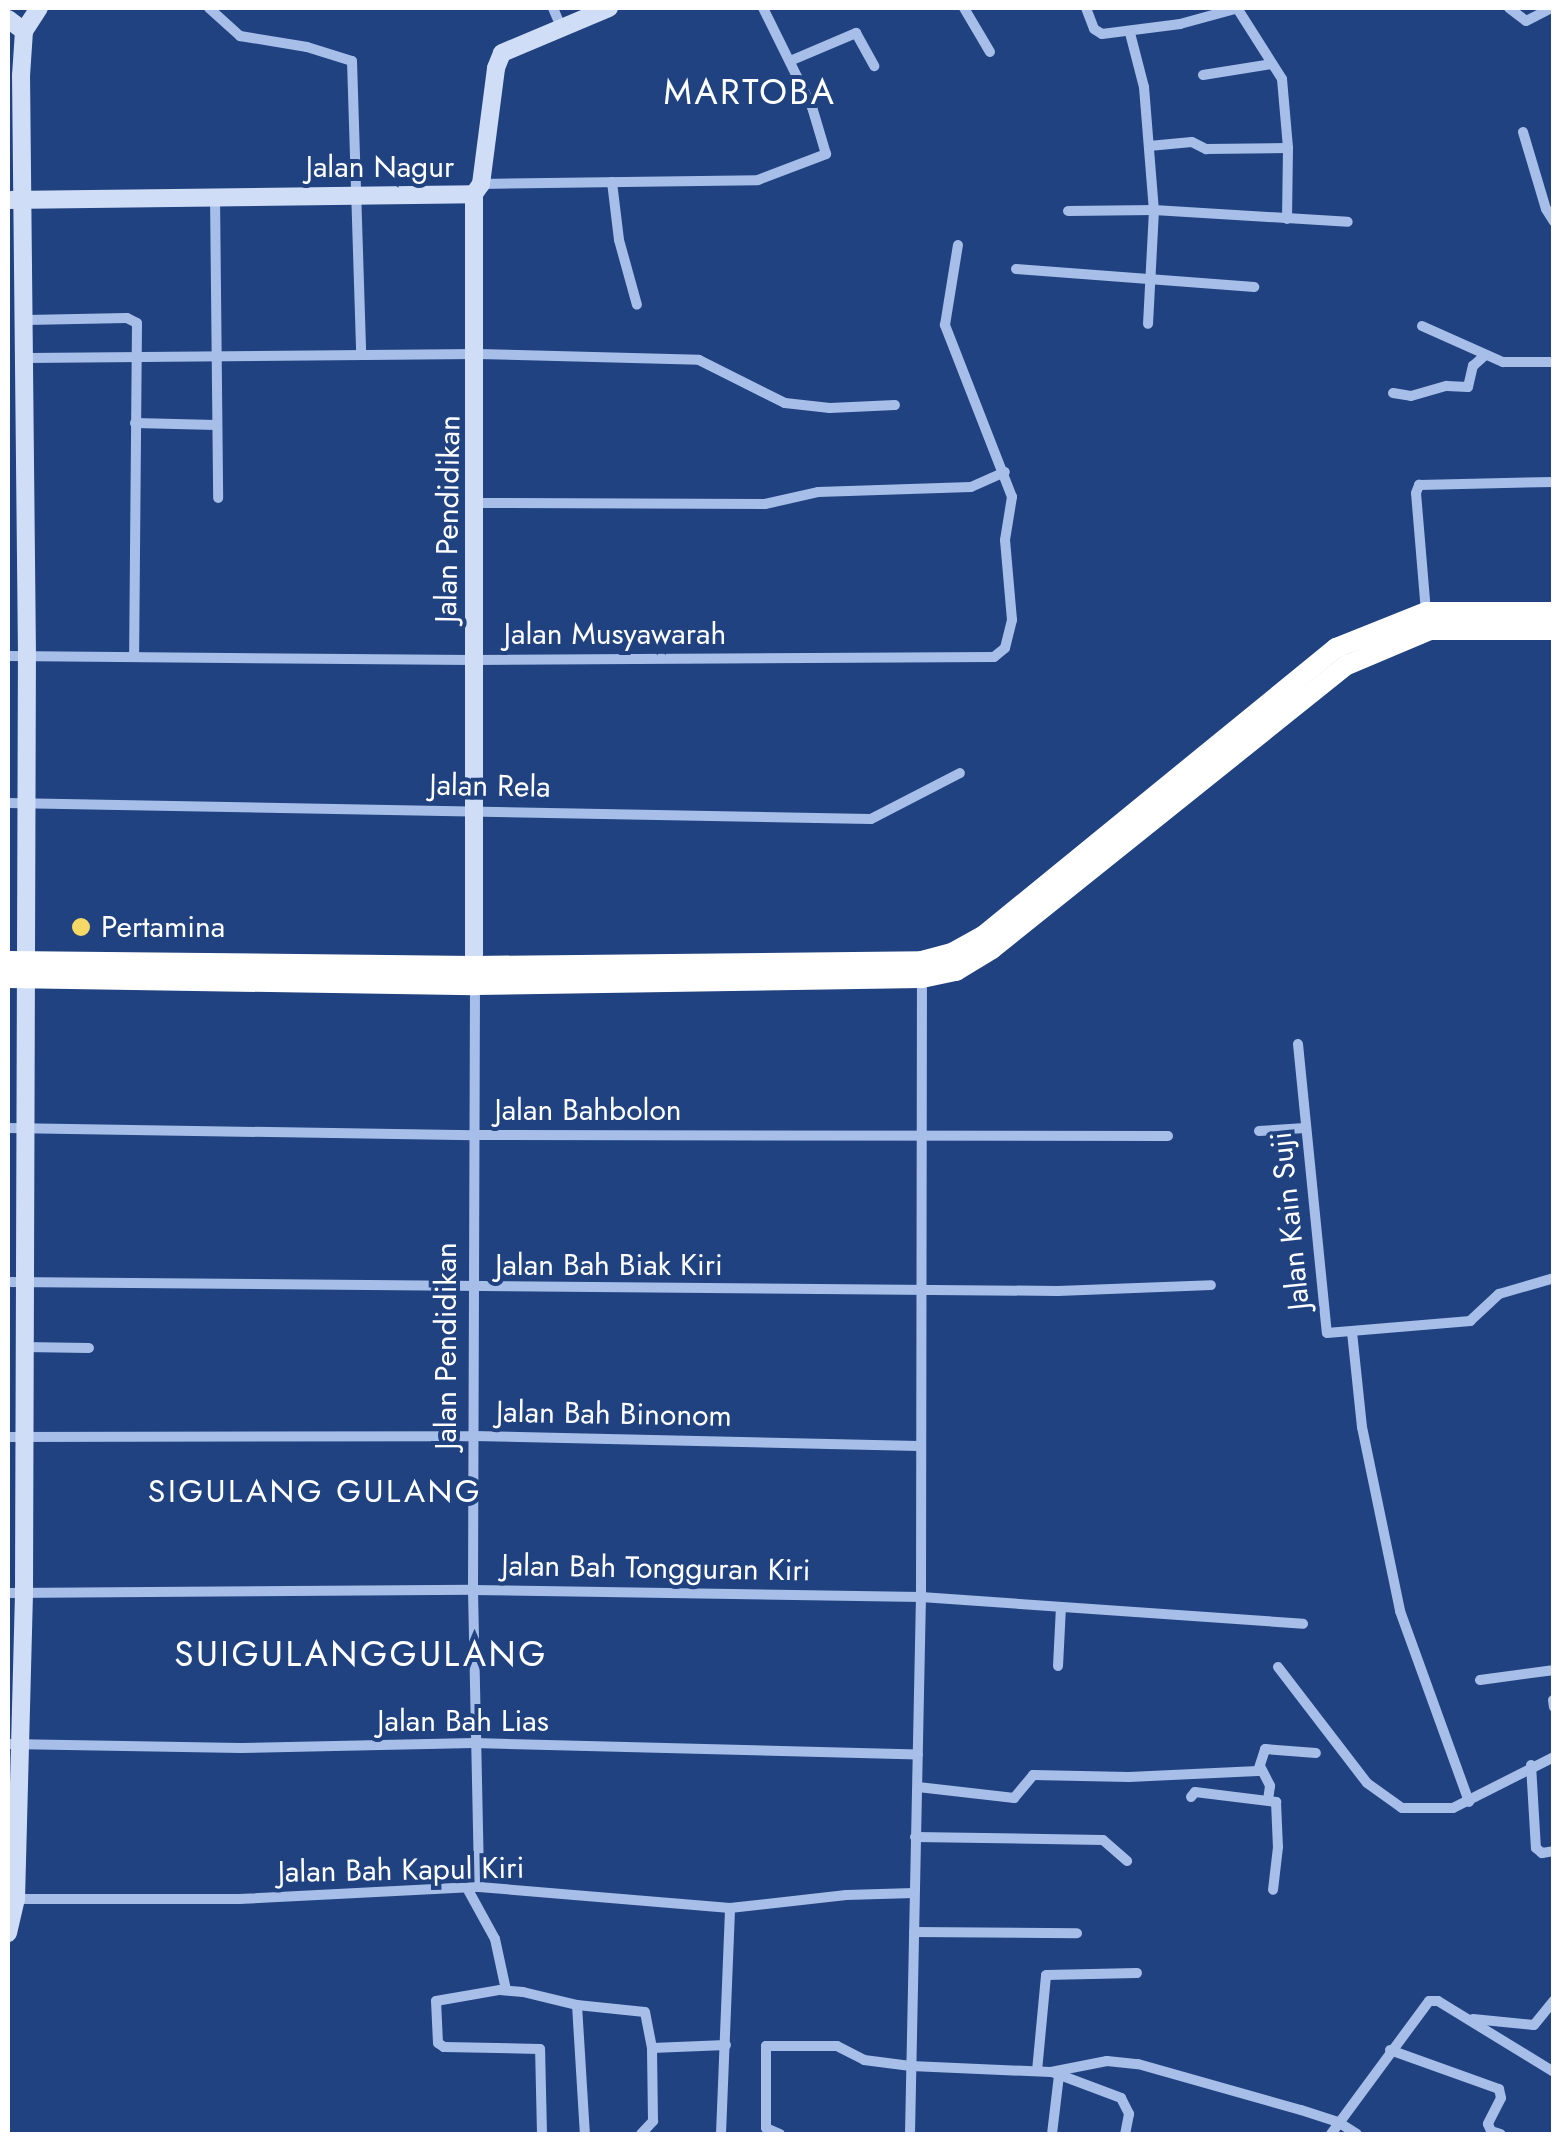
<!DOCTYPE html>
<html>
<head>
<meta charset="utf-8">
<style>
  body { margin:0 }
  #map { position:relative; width:1561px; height:2142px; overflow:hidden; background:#204280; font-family:Jost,sans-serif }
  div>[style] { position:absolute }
  .street>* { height:10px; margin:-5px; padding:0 5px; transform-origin:5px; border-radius:5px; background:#a6bee8 }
  .secondary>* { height:18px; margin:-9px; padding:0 9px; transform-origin:9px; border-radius:9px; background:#d0ddf6 }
  .highway>* { height:20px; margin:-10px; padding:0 10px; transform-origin:10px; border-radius:10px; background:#fff }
  .dots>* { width:28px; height:28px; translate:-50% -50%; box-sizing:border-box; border:5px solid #204280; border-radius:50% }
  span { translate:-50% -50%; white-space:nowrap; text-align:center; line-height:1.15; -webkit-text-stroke:8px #204280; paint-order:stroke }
  .street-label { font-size:30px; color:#fff }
  .poi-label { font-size:30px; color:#fff }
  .left { translate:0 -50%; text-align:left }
  .neighbourhood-label { font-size:32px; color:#fff; letter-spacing:2.5px }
  .quarter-label { font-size:35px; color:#fff; letter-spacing:2.5px }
  .frame { position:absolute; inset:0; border:10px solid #fff; pointer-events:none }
</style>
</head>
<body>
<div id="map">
  <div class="street">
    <i style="left:209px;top:8px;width:42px;rotate:42.1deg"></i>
    <i style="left:240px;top:36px;width:68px;rotate:9.3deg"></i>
    <i style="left:307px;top:47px;width:47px;rotate:17.3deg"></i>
    <i style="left:352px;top:61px;width:293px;rotate:88.2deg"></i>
    <i style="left:553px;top:8px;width:21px;rotate:67deg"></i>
    <i style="left:964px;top:8px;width:51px;rotate:59.4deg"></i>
    <i style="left:1086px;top:8px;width:22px;rotate:69deg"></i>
    <i style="left:1094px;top:29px;width:9px;rotate:32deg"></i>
    <i style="left:1102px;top:34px;width:79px;rotate:-7.3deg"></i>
    <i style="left:1180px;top:24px;width:60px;rotate:-15.4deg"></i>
    <i style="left:1237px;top:8px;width:84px;rotate:57.6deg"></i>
    <i style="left:1282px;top:79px;width:69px;rotate:85deg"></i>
    <i style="left:1288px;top:148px;width:71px;rotate:90.8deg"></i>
    <i style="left:1509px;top:8px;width:21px;rotate:37deg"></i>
    <i style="left:1526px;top:21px;width:29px;rotate:-27deg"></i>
    <i style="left:1130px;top:33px;width:56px;rotate:75.5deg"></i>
    <i style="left:1144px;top:87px;width:123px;rotate:85.4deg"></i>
    <i style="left:1154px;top:210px;width:114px;rotate:93deg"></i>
    <i style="left:790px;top:61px;width:72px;rotate:-23deg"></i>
    <i style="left:856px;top:33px;width:38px;rotate:61deg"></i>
    <i style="left:1203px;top:75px;width:70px;rotate:-9.1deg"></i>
    <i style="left:1523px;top:132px;width:80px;rotate:73.4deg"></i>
    <i style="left:1546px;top:209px;width:15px;rotate:58deg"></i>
    <i style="left:1149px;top:146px;width:43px;rotate:-5.3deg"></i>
    <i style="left:1192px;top:142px;width:16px;rotate:27deg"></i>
    <i style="left:1206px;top:149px;width:82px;rotate:-0.7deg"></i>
    <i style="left:612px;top:182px;width:58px;rotate:83.1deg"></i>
    <i style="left:619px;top:240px;width:67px;rotate:74.5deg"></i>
    <i style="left:481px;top:184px;width:277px;rotate:-0.8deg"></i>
    <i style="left:758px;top:180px;width:73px;rotate:-20.9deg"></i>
    <i style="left:826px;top:154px;width:49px;rotate:-106.6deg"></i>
    <i style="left:812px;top:107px;width:110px;rotate:-116.3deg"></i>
    <i style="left:215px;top:195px;width:303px;rotate:89.4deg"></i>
    <i style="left:1068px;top:211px;width:86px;rotate:-0.7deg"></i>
    <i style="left:1154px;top:210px;width:194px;rotate:3.5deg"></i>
    <i style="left:1016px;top:269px;width:239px;rotate:4.3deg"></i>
    <i style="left:26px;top:320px;width:101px;rotate:-1.1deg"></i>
    <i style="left:127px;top:318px;width:11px;rotate:27deg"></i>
    <i style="left:137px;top:323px;width:332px;rotate:90.5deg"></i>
    <i style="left:1422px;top:326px;width:89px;rotate:24deg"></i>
    <i style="left:1503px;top:362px;width:51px"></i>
    <i style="left:27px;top:358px;width:450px;rotate:-0.5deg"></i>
    <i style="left:477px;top:354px;width:222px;rotate:1.5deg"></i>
    <i style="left:699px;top:360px;width:96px;rotate:26.6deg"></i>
    <i style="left:785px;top:403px;width:45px;rotate:6.3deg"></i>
    <i style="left:830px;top:408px;width:65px;rotate:-2.6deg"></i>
    <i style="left:1393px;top:393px;width:18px;rotate:9deg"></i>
    <i style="left:1411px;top:396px;width:37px;rotate:-16deg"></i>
    <i style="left:1447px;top:386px;width:21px;rotate:3deg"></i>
    <i style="left:1468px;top:387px;width:22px;rotate:-77deg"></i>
    <i style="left:1473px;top:366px;width:15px;rotate:-42deg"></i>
    <i style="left:135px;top:423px;width:81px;rotate:1.4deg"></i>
    <i style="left:477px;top:503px;width:288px;rotate:0.2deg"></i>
    <i style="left:765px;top:504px;width:54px;rotate:-12.8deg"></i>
    <i style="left:818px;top:492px;width:153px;rotate:-1.9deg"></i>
    <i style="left:971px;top:487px;width:37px;rotate:-24deg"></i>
    <i style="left:1426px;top:612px;width:119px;rotate:-94.8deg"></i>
    <i style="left:1416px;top:493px;width:9px;rotate:-69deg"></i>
    <i style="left:1419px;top:485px;width:135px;rotate:-1.3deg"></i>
    <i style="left:8px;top:656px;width:465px;rotate:0.5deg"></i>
    <i style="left:473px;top:660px;width:521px;rotate:-0.33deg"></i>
    <i style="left:994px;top:657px;width:14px;rotate:-39deg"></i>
    <i style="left:1005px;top:648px;width:29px;rotate:-76deg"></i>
    <i style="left:1012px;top:620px;width:80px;rotate:-95deg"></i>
    <i style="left:1005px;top:540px;width:44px;rotate:-80.8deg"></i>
    <i style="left:1012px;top:497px;width:185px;rotate:-111.3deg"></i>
    <i style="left:945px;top:325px;width:81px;rotate:-80.8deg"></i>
    <i style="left:8px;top:803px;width:863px;rotate:1.06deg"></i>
    <i style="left:871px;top:819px;width:100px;rotate:-27.3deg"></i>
    <i style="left:475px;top:985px;width:605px;rotate:90.19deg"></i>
    <i style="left:473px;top:1590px;width:297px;rotate:88.8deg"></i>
    <i style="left:1298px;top:1044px;width:290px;rotate:84.3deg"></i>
    <i style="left:1327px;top:1333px;width:144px;rotate:-4.8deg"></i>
    <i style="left:1470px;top:1321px;width:40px;rotate:-43deg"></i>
    <i style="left:1499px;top:1294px;width:57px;rotate:-16.2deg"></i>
    <i style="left:8px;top:1128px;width:466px;rotate:0.9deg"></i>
    <i style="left:474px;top:1135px;width:694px;rotate:0.08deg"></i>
    <i style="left:1259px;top:1131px;width:46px;rotate:-3.7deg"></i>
    <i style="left:8px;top:1282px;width:1050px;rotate:0.49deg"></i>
    <i style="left:1058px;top:1291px;width:153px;rotate:-2.2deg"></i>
    <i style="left:1352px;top:1332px;width:96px;rotate:84deg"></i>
    <i style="left:1362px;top:1427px;width:188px;rotate:78.3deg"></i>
    <i style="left:1400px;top:1611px;width:203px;rotate:70.1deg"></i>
    <i style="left:24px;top:1347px;width:65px;rotate:0.9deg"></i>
    <i style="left:8px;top:1437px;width:465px;rotate:-0.1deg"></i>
    <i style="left:473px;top:1436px;width:446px;rotate:1.3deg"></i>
    <i style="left:8px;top:1593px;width:465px;rotate:-0.4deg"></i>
    <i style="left:473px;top:1590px;width:448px;rotate:0.9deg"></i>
    <i style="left:921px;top:1597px;width:383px;rotate:4deg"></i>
    <i style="left:1058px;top:1666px;width:59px;rotate:-87.1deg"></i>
    <i style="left:1278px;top:1667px;width:146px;rotate:52.5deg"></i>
    <i style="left:1367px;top:1783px;width:43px;rotate:35.5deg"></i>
    <i style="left:1402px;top:1808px;width:51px"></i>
    <i style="left:1453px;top:1808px;width:113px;rotate:-26.8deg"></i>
    <i style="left:1480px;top:1680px;width:75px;rotate:-7.7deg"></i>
    <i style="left:1553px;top:1700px;width:7px;rotate:82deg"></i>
    <i style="left:8px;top:1744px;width:233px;rotate:1deg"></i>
    <i style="left:241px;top:1748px;width:233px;rotate:-1.2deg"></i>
    <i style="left:474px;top:1743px;width:444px;rotate:1.5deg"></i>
    <i style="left:1531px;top:1765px;width:83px;rotate:86.6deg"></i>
    <i style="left:1536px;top:1848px;width:8px;rotate:40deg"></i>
    <i style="left:1542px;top:1853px;width:12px;rotate:-9deg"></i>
    <i style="left:1261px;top:1768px;width:20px;rotate:63deg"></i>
    <i style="left:1270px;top:1786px;width:14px;rotate:98deg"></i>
    <i style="left:918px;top:1787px;width:97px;rotate:6.5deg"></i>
    <i style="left:1014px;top:1798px;width:30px;rotate:-50deg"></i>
    <i style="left:1033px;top:1775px;width:96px;rotate:1.2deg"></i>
    <i style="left:1129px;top:1777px;width:129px;rotate:-2.7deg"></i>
    <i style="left:1258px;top:1771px;width:23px;rotate:-72deg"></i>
    <i style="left:1265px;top:1749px;width:51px;rotate:4.5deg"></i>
    <i style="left:1191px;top:1797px;width:6px;rotate:-51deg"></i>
    <i style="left:1195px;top:1792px;width:82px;rotate:7deg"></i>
    <i style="left:1276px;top:1802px;width:45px;rotate:87.5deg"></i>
    <i style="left:1278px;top:1847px;width:43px;rotate:96.6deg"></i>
    <i style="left:915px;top:1837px;width:188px;rotate:0.9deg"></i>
    <i style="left:1103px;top:1840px;width:32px;rotate:41deg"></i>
    <i style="left:467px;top:1888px;width:58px;rotate:61.2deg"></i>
    <i style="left:495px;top:1939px;width:52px;rotate:77.8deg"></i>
    <i style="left:12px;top:1899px;width:227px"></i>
    <i style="left:239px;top:1899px;width:240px;rotate:-2.9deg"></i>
    <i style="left:479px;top:1887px;width:252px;rotate:4.8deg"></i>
    <i style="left:730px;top:1908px;width:117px;rotate:-6.4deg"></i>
    <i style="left:846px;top:1895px;width:68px;rotate:-1.7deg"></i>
    <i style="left:914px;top:1932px;width:163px;rotate:0.4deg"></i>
    <i style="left:577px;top:2005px;width:129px;rotate:86.5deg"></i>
    <i style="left:1473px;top:2019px;width:61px;rotate:5.6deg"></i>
    <i style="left:1534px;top:2025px;width:32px;rotate:-51deg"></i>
    <i style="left:1390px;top:2050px;width:116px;rotate:19.7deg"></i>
    <i style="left:1499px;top:2089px;width:9px;rotate:77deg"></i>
    <i style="left:1501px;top:2098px;width:29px;rotate:117deg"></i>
    <i style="left:1488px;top:2124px;width:8px;rotate:67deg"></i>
    <i style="left:1491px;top:2131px;width:10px;rotate:17deg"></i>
    <i style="left:1037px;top:2071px;width:96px;rotate:-84.6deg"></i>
    <i style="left:1046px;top:1975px;width:91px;rotate:-1.3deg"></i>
    <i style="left:1052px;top:2072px;width:74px;rotate:20.6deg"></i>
    <i style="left:1121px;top:2098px;width:18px;rotate:63deg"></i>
    <i style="left:1129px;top:2114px;width:20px;rotate:101deg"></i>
    <i style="left:542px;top:2134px;width:85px;rotate:-91.3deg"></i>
    <i style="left:540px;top:2049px;width:96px;rotate:-178.8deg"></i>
    <i style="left:444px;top:2047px;width:7px;rotate:-146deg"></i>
    <i style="left:438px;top:2043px;width:42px;rotate:-92.7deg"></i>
    <i style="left:436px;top:2001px;width:65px;rotate:-9.8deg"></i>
    <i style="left:500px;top:1990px;width:23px;rotate:5deg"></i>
    <i style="left:523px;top:1992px;width:56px;rotate:13.5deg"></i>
    <i style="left:577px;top:2005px;width:68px;rotate:5.9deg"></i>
    <i style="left:645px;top:2012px;width:37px;rotate:79deg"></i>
    <i style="left:652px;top:2048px;width:74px;rotate:-2.3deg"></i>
    <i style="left:641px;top:2134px;width:18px;rotate:-47deg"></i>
    <i style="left:653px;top:2121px;width:73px;rotate:-90.8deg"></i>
    <i style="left:721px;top:2134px;width:226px;rotate:-87.7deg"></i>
    <i style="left:780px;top:2134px;width:15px;rotate:-157deg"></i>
    <i style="left:766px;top:2128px;width:82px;rotate:-90deg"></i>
    <i style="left:766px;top:2046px;width:71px"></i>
    <i style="left:837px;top:2046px;width:30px;rotate:27deg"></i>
    <i style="left:864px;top:2060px;width:47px;rotate:7.3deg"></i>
    <i style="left:911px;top:2066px;width:140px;rotate:2.5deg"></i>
    <i style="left:1051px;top:2072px;width:57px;rotate:-11.1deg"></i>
    <i style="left:1107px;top:2061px;width:31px;rotate:6deg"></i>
    <i style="left:1138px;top:2064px;width:169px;rotate:15.8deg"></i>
    <i style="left:1301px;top:2110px;width:39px;rotate:18deg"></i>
    <i style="left:1338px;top:2122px;width:22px;rotate:32deg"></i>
    <i style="left:910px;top:2134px;width:537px;rotate:-88.83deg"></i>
    <i style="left:921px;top:1597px;width:621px;rotate:-89.91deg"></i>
    <i style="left:1052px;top:2134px;width:59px;rotate:-83.2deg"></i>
    <i style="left:1331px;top:2134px;width:165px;rotate:-53.6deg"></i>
    <i style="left:1429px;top:2001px;width:9px"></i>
    <i style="left:1438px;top:2001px;width:136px;rotate:31.5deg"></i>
  </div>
  <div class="secondary">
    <i style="left:8px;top:19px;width:20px;rotate:37deg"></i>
    <i style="left:8px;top:200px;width:466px;rotate:-0.7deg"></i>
    <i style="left:474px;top:194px;width:12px;rotate:-55deg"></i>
    <i style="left:481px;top:184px;width:117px;rotate:-82.6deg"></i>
    <i style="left:496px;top:68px;width:16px;rotate:-68deg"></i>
    <i style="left:502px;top:53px;width:116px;rotate:-22.8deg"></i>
    <i style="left:474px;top:978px;width:784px;rotate:-90deg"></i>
    <i style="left:8px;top:1933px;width:35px;rotate:-77deg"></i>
    <i style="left:16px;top:1899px;width:306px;rotate:-88.5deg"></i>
    <i style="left:24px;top:1593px;width:937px;rotate:-89.82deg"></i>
    <i style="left:27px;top:656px;width:580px;rotate:-90.59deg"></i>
    <i style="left:21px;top:76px;width:45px;rotate:-86.2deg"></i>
    <i style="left:24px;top:31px;width:27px;rotate:-57deg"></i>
  </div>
  <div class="highway">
    <i style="left:8px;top:961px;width:466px;rotate:0.6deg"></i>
    <i style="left:474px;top:966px;width:448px;rotate:-0.6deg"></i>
    <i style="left:922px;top:961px;width:31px;rotate:-15deg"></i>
    <i style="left:952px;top:953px;width:35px;rotate:-29deg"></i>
    <i style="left:983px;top:936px;width:456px;rotate:-39.2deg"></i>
    <i style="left:1336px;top:648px;width:97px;rotate:-21.8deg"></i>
    <i style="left:1426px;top:612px;width:128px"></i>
    <i style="left:8px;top:978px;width:467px;rotate:0.9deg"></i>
    <i style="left:475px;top:985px;width:447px;rotate:-0.9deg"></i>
    <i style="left:922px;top:978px;width:35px;rotate:-12deg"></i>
    <i style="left:956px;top:971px;width:42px;rotate:-31.4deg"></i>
    <i style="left:992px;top:949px;width:455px;rotate:-38.7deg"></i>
    <i style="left:1347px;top:665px;width:90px;rotate:-22.9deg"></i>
    <i style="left:1430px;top:630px;width:124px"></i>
  </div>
  <div class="dots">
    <i style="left:81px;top:927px;background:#f5d866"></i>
  </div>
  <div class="street-label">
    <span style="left:380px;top:167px">Jalan Nagur</span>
    <span style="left:448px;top:519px;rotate:-89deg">Jalan Pendidikan</span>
    <span style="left:615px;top:634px">Jalan Musyawarah</span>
    <span style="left:490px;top:786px;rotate:1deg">Jalan Rela</span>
    <span style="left:588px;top:1110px">Jalan Bahbolon</span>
    <span style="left:1290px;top:1221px;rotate:-96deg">Jalan Kain Suji</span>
    <span style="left:609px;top:1265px">Jalan Bah Biak Kiri</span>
    <span style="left:446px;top:1346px;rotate:-90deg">Jalan Pendidikan</span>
    <span style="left:614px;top:1414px;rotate:1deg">Jalan Bah Binonom</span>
    <span style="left:656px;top:1568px;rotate:1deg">Jalan Bah Tongguran Kiri</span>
    <span style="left:463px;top:1721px">Jalan Bah Lias</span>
    <span style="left:401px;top:1870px;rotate:-1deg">Jalan Bah Kapul Kiri</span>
  </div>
  <div class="poi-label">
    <span class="left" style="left:101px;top:927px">Pertamina</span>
  </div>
  <div class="neighbourhood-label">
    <span style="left:315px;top:1491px">SIGULANG GULANG</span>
  </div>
  <div class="quarter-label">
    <span style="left:750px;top:92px">MARTOBA</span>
    <span style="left:361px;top:1654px">SUIGULANGGULANG</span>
  </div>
  <div class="frame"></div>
</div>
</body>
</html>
